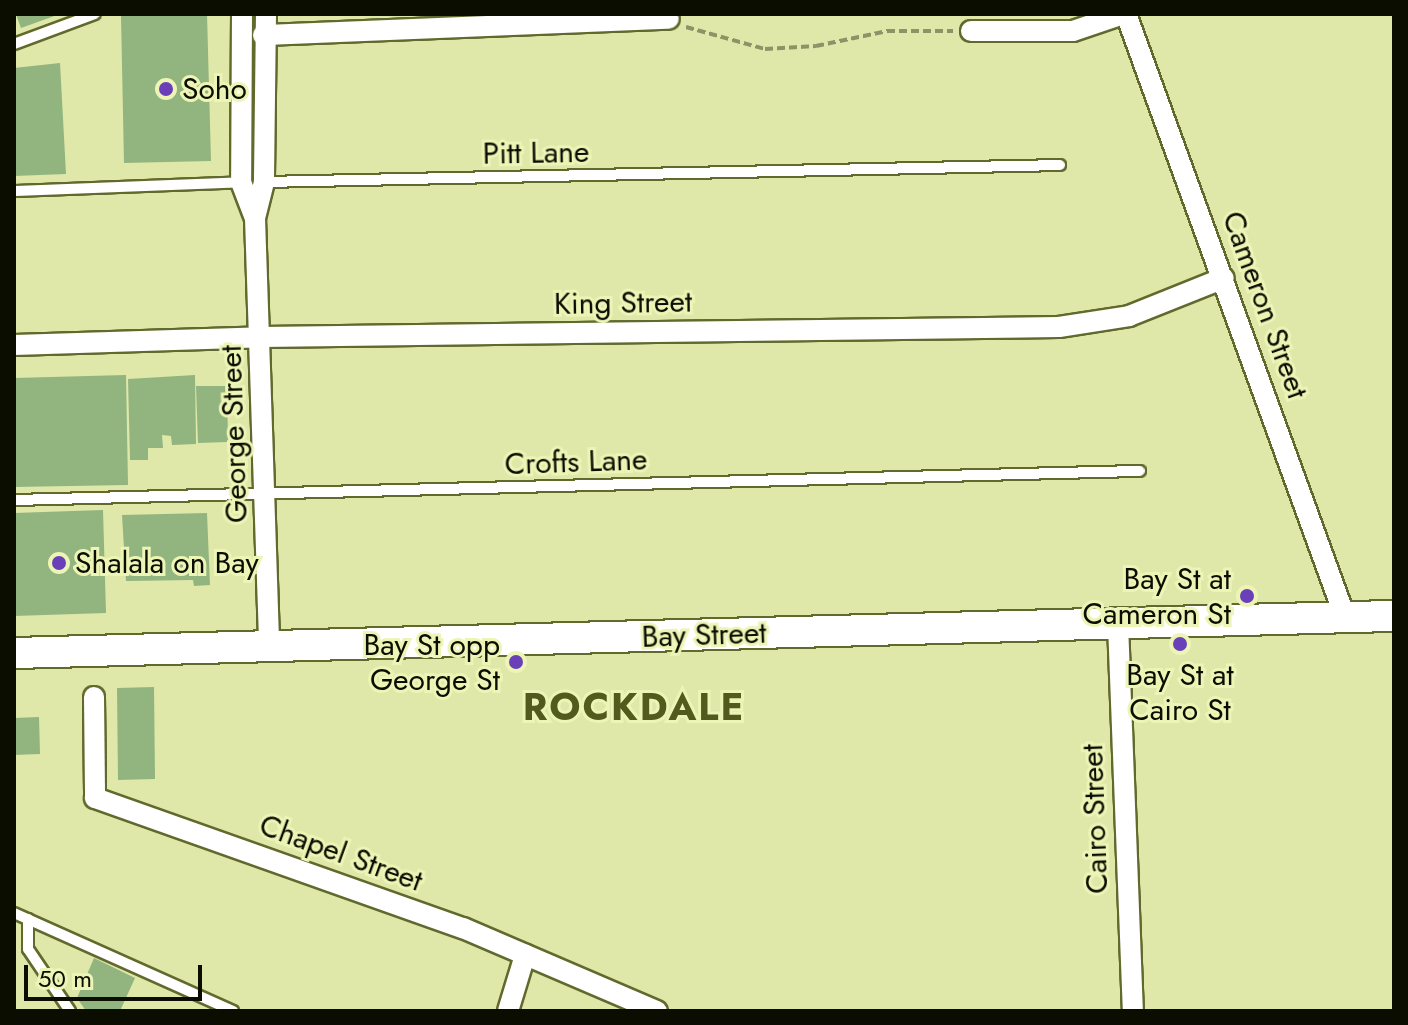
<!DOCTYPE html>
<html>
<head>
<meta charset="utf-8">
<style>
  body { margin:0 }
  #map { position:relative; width:1408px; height:1025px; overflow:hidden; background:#dfe8a9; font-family:Jost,sans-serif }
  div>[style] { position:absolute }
  .building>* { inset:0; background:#92b47f }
  .path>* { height:4px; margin-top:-2px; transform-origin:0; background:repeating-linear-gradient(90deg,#8c9367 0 8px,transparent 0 12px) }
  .roads { filter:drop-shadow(2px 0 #62692d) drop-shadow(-2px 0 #62692d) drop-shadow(0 2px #62692d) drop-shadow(0 -2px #62692d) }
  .lane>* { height:10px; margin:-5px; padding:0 5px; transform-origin:5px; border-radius:5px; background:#fff }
  .street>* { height:20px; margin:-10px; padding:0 10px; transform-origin:10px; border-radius:10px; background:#fff }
  .primary>* { height:30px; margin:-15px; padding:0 15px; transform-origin:15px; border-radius:15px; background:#fff }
  .dots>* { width:22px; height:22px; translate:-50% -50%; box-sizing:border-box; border:4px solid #ecf5b5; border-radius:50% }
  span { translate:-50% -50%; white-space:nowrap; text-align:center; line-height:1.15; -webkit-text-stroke:6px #ecf5b5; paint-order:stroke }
  .poi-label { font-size:30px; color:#0b0d00 }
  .left { translate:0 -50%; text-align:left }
  .right { translate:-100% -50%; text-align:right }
  .street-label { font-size:30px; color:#0b0d00 }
  .district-label { font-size:38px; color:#535a1d; font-weight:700; letter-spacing:2px }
  .frame { position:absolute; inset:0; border:16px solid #0b0d00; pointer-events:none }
  .scale { position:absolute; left:24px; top:965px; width:178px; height:36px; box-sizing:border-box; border:4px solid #0b0d00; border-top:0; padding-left:10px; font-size:24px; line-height:28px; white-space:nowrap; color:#0b0d00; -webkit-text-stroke:6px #ecf5b5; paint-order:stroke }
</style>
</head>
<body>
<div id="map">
  <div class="building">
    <i style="clip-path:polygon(16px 14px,60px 14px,21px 28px)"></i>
    <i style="clip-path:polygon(207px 14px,211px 161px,124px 163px,121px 16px)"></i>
    <i style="clip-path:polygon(60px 63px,66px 174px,14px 176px,14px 68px)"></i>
    <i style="clip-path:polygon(126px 375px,128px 485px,14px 487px,14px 378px)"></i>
    <i style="clip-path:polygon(195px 375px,196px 444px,172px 445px,171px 436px,162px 435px,163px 448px,148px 448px,148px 460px,130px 460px,128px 379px)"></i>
    <i style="clip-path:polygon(196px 386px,227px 386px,228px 442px,198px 443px)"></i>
    <i style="clip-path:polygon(103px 510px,106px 613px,14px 616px,14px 513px)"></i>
    <i style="clip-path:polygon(207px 513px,210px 585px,194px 586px,193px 580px,126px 581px,122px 515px)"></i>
    <i style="clip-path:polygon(154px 687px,155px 779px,118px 780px,117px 688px)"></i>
    <i style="clip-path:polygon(39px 717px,40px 754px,14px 755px,14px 718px)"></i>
    <i style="clip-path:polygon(94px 958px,135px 978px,120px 1011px,86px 1011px,77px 998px)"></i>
  </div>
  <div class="path">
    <i style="left:686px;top:27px;width:82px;rotate:15.6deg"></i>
    <i style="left:765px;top:49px;width:51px;rotate:-3.4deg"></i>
    <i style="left:816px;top:46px;width:73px;rotate:-11.9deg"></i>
    <i style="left:887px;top:31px;width:66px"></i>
  </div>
  <div class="roads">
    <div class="lane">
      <i style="left:14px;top:44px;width:86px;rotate:-20.3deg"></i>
      <i style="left:264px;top:182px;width:796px;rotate:-1.22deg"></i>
      <i style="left:14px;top:191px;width:230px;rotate:-2.2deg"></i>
      <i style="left:14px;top:500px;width:1126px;rotate:-1.48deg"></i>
      <i style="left:14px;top:913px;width:240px;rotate:24.1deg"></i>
      <i style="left:28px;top:919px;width:30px;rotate:90deg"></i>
      <i style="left:28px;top:949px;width:75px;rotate:55.9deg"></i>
    </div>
    <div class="street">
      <i style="left:242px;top:14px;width:168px;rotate:90.3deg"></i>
      <i style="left:241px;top:182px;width:39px;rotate:69deg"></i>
      <i style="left:266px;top:14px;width:168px;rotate:90.7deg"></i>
      <i style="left:264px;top:182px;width:37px;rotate:104deg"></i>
      <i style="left:255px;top:218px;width:430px;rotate:88.1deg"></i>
      <i style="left:1126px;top:14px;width:642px;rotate:70.04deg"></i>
      <i style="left:971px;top:31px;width:102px"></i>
      <i style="left:1073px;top:31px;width:53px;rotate:-18.8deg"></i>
      <i style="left:263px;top:35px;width:406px;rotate:-2.3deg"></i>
      <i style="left:14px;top:345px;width:248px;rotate:-1.8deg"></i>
      <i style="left:262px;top:337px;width:797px;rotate:-0.72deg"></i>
      <i style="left:1059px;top:327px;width:71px;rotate:-8.9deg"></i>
      <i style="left:1129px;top:316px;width:102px;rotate:-21.8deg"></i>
      <i style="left:1118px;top:624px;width:387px;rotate:87.8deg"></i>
      <i style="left:94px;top:697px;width:101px;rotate:89.4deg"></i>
      <i style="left:95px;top:798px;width:390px;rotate:19.5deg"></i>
      <i style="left:463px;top:928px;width:211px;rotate:23.2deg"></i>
      <i style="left:508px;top:1011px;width:59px;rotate:-73.1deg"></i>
    </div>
    <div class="primary">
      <i style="left:14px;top:653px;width:1380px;rotate:-1.54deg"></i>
    </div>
  </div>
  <div class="dots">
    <i style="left:166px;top:89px;background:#6a40b8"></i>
    <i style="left:59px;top:563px;background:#6a40b8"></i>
    <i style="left:1247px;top:596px;background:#6a40b8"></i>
    <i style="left:1180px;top:644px;background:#6a40b8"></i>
    <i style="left:516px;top:662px;background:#6a40b8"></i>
  </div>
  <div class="poi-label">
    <span class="left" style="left:182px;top:89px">Soho</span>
    <span class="left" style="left:75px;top:563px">Shalala on Bay</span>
    <span class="right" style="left:1231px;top:596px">Bay St at<br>Cameron St</span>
    <span class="right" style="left:500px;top:662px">Bay St opp<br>George St</span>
    <span style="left:1180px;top:692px">Bay St at<br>Cairo St</span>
  </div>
  <div class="street-label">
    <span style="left:536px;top:153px;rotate:-1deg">Pitt Lane</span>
    <span style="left:623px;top:303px;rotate:-1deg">King Street</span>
    <span style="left:1265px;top:305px;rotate:70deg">Cameron Street</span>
    <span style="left:234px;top:434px;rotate:-92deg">George Street</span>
    <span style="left:576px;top:462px;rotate:-2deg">Crofts Lane</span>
    <span style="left:704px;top:635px;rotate:-2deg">Bay Street</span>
    <span style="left:1095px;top:819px;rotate:-92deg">Cairo Street</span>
    <span style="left:341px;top:853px;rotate:20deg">Chapel Street</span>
  </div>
  <div class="district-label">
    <span style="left:634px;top:707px">ROCKDALE</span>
  </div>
  <div class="frame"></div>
  <div class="scale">50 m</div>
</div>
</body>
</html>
